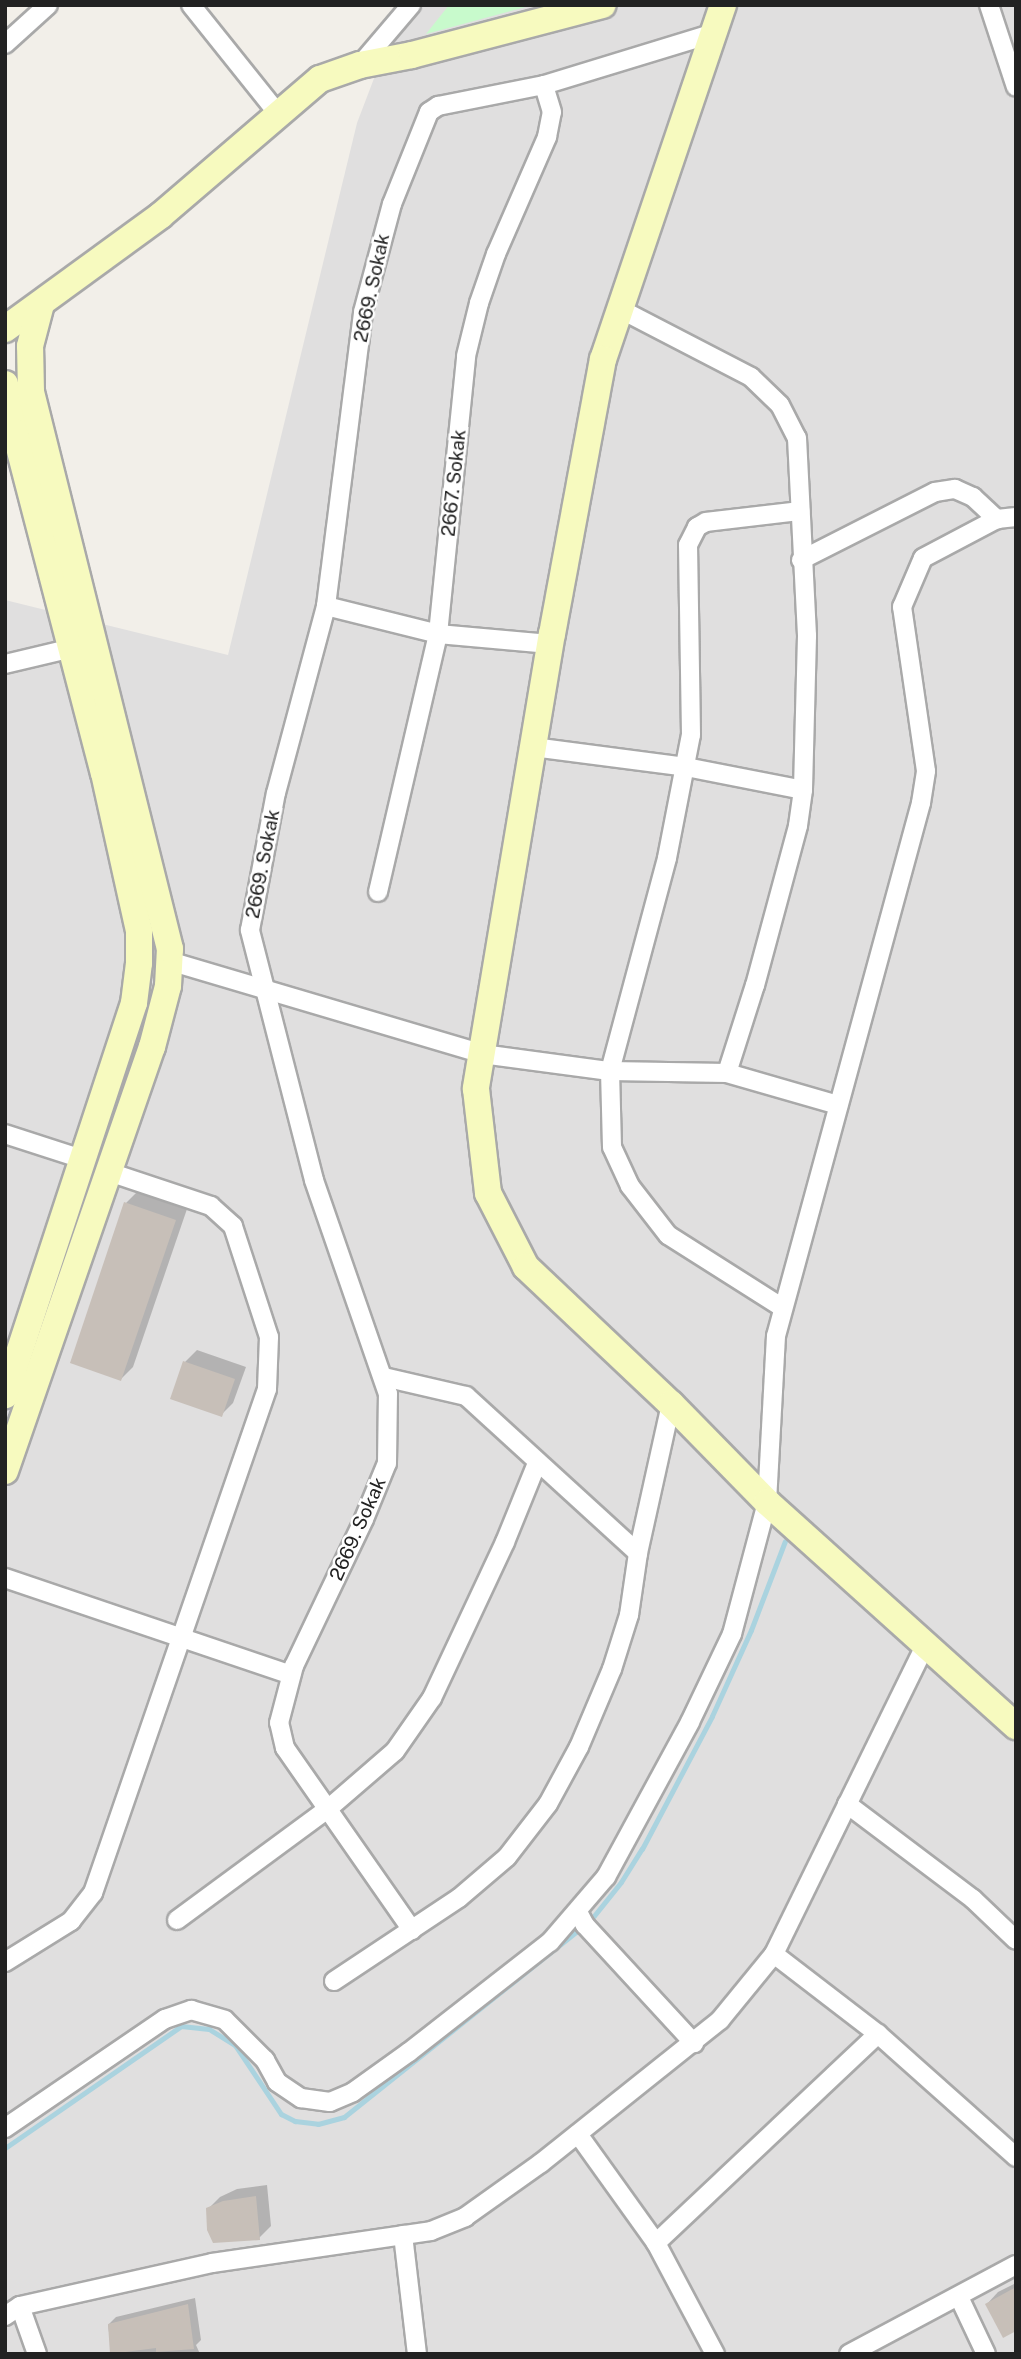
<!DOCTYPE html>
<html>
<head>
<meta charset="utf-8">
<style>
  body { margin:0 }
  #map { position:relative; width:1021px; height:2359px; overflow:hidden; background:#f2efe9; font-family:"Public Sans",sans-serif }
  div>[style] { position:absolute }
  .residential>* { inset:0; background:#e0dfdf }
  .park>* { inset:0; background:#c8facc }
  .shadow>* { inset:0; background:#0003 }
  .stream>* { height:5px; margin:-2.5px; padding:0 2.5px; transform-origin:2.5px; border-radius:2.5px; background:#aad3df }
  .building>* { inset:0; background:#c7bfb8 }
  .roads { filter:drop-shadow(2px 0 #a9a9a9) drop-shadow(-2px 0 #a9a9a9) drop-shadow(0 2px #a9a9a9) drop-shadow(0 -2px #a9a9a9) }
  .street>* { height:18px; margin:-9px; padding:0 9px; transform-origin:9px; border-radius:9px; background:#fff }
  .secondary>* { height:26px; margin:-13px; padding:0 13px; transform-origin:13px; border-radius:13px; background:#f7fabf }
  span { translate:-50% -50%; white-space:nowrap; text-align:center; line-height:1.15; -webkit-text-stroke:5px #fff; paint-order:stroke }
  .street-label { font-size:19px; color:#222 }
  .frame { position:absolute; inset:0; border:7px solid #222; pointer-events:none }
</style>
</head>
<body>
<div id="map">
  <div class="residential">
    <i style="clip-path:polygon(402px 5px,1016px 5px,1016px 2354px,5px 2354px,5px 600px,228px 655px,357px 123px)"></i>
  </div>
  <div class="park">
    <i style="clip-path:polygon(449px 5px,533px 5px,426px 34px)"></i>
  </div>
  <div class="shadow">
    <i style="clip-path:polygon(137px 1192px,187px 1209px,133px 1367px,121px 1379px,126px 1203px)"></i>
    <i style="clip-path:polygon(197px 1350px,246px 1367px,233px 1403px,221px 1415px,185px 1362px)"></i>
    <i style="clip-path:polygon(267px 2185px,271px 2226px,259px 2238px,208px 2209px,220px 2197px,237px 2189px)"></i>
    <i style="clip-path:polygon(1016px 2283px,1016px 2329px,987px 2304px,998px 2292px)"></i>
    <i style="clip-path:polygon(195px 2298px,201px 2340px,196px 2345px,200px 2354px,112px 2354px,108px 2325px,116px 2317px)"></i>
  </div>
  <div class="stream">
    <i style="left:589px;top:1922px;width:51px;rotate:-51.3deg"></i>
    <i style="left:621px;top:1882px;width:39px;rotate:-58deg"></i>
    <i style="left:642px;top:1849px;width:150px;rotate:-62.2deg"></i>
    <i style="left:712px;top:1716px;width:94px;rotate:-65.6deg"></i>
    <i style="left:751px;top:1630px;width:95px;rotate:-69.1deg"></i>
    <i style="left:5px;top:2148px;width:214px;rotate:-34.7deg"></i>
    <i style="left:181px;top:2026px;width:28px;rotate:6deg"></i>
    <i style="left:209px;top:2029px;width:31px;rotate:32deg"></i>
    <i style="left:235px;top:2045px;width:83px;rotate:56.3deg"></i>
    <i style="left:281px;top:2114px;width:16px;rotate:27deg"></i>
    <i style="left:295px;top:2121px;width:23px;rotate:7deg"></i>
    <i style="left:318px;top:2124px;width:27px;rotate:-15deg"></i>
    <i style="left:344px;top:2117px;width:303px;rotate:-38.6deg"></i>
  </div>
  <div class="building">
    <i style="clip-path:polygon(124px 1202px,176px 1220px,121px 1381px,70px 1363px)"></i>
    <i style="clip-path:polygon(183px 1361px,235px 1379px,222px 1417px,170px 1399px)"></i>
    <i style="clip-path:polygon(256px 2196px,260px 2240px,213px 2243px,207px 2230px,206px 2208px,223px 2201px)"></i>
    <i style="clip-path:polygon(1016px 2287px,1016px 2331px,1003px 2338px,985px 2304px)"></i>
    <i style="clip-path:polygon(188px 2304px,194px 2349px,156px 2352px,156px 2348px,110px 2354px,108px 2324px)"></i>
  </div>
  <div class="roads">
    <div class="street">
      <i style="left:191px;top:5px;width:141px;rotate:51.3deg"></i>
      <i style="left:989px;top:5px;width:86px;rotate:71.8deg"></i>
      <i style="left:5px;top:44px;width:58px;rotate:-42.2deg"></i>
      <i style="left:360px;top:65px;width:79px;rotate:-49.6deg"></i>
      <i style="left:618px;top:308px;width:150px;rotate:27.4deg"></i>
      <i style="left:751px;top:377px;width:40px;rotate:44deg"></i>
      <i style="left:780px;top:405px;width:37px;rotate:63deg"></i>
      <i style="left:797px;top:438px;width:198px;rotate:87.1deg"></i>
      <i style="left:807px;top:636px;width:154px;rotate:91.5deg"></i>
      <i style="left:803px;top:790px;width:36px;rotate:98deg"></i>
      <i style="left:798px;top:826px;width:165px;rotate:105.1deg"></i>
      <i style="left:755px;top:985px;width:92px;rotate:107.7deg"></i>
      <i style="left:801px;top:560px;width:150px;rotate:-26.9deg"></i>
      <i style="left:935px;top:492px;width:20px;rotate:-9deg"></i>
      <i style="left:955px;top:489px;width:20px;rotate:24deg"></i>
      <i style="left:973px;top:497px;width:33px;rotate:43deg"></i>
      <i style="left:326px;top:606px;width:115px;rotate:14deg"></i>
      <i style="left:438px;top:634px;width:112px;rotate:5.1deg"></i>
      <i style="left:5px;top:664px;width:69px;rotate:-13.4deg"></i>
      <i style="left:533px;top:747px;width:154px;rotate:7.4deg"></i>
      <i style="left:686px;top:767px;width:119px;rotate:11.1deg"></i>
      <i style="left:378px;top:892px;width:265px;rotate:-76.9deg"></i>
      <i style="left:438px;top:634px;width:279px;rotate:-84.2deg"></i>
      <i style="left:466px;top:356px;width:55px;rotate:-76.2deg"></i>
      <i style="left:479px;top:303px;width:52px;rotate:-70.9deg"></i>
      <i style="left:496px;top:254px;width:128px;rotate:-66.4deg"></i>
      <i style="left:547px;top:137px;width:25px;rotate:-79deg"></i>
      <i style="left:552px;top:112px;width:28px;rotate:-107deg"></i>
      <i style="left:169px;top:961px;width:327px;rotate:16.5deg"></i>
      <i style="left:482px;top:1054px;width:129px;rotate:7.6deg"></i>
      <i style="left:610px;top:1071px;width:117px;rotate:1deg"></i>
      <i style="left:727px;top:1073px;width:116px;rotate:16.1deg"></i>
      <i style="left:5px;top:1134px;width:81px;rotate:18deg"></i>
      <i style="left:783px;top:1308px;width:136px;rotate:-147.6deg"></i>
      <i style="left:668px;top:1235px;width:62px;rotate:-127.8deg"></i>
      <i style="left:630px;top:1186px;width:43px;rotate:-114.8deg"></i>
      <i style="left:612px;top:1147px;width:76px;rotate:-91.5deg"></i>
      <i style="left:610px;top:1071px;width:220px;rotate:-75deg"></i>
      <i style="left:667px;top:858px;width:125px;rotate:-79deg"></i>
      <i style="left:691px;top:735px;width:190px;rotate:-90.9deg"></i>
      <i style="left:688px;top:545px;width:20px;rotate:-63deg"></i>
      <i style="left:697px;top:527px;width:10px;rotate:-29deg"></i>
      <i style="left:706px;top:522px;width:95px;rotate:-6.7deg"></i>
      <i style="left:384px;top:1377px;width:84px;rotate:13deg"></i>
      <i style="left:466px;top:1396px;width:233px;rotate:42.4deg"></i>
      <i style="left:5px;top:1578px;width:302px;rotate:18.7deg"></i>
      <i style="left:847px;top:1804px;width:158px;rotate:37deg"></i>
      <i style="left:973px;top:1899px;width:59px;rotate:43.6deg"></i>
      <i style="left:578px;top:1912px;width:15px;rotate:62deg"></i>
      <i style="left:585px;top:1925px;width:161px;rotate:47.3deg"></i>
      <i style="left:177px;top:1920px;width:189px;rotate:-36.4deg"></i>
      <i style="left:329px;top:1808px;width:87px;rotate:-40.8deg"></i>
      <i style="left:395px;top:1751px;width:65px;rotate:-55.1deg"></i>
      <i style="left:432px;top:1698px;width:172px;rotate:-64.9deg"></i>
      <i style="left:505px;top:1542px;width:85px;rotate:-67.9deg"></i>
      <i style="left:412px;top:1930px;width:222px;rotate:-124.9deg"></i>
      <i style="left:285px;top:1748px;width:26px;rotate:-103deg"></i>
      <i style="left:279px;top:1723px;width:59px;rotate:-75.3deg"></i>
      <i style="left:294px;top:1666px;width:163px;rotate:-64.5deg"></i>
      <i style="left:364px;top:1519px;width:61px;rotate:-67.7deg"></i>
      <i style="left:387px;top:1463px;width:69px;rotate:-89.2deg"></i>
      <i style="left:388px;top:1394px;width:226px;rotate:-109.1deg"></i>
      <i style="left:314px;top:1180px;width:258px;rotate:-104.4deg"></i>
      <i style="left:250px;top:930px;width:139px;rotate:-79.3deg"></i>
      <i style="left:276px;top:793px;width:194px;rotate:-75deg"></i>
      <i style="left:326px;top:606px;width:296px;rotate:-82.8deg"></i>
      <i style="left:363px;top:312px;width:112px;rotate:-75deg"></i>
      <i style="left:392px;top:204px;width:99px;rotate:-68.1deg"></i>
      <i style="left:429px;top:112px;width:11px;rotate:-34deg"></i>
      <i style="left:438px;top:106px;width:108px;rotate:-11.2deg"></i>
      <i style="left:544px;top:85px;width:175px;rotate:-17deg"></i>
      <i style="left:774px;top:1954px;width:131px;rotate:37.6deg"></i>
      <i style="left:878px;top:2034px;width:185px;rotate:41.7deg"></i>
      <i style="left:5px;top:1962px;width:78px;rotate:-31.8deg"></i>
      <i style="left:71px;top:1921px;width:36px;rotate:-52deg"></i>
      <i style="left:93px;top:1893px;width:533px;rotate:-70.95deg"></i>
      <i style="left:267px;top:1389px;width:52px;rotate:-87.8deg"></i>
      <i style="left:269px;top:1337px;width:117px;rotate:-108deg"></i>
      <i style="left:233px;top:1226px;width:30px;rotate:-138deg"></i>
      <i style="left:211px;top:1206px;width:108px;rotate:-161.6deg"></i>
      <i style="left:334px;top:1981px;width:150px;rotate:-33.6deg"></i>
      <i style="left:459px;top:1898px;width:63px;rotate:-40.5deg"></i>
      <i style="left:507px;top:1857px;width:67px;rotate:-52.3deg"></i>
      <i style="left:548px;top:1804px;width:65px;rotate:-61.5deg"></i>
      <i style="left:579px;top:1747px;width:85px;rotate:-67.1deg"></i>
      <i style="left:612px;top:1669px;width:57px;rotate:-72.5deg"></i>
      <i style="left:629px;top:1615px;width:63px;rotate:-81.7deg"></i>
      <i style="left:638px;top:1553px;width:153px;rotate:-77.5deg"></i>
      <i style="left:5px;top:2128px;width:194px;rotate:-34.3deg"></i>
      <i style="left:165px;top:2019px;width:28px;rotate:-19deg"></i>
      <i style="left:191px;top:2010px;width:35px;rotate:16deg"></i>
      <i style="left:225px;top:2020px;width:57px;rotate:45deg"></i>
      <i style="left:265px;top:2060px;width:25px;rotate:61deg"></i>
      <i style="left:277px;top:2082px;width:29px;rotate:34deg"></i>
      <i style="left:301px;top:2098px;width:29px;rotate:8deg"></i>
      <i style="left:330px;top:2102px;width:25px;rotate:-23deg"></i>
      <i style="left:353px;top:2092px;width:69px;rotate:-35.5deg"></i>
      <i style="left:409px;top:2052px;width:179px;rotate:-38deg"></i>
      <i style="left:550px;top:1942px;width:86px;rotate:-49.3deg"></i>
      <i style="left:606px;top:1877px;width:176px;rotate:-61.5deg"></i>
      <i style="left:690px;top:1722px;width:98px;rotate:-64.5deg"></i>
      <i style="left:732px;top:1634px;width:137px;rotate:-75.1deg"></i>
      <i style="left:767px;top:1502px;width:166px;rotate:-86.9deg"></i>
      <i style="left:776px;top:1336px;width:552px;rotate:-74.78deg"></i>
      <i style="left:921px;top:803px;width:32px;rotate:-81deg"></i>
      <i style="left:926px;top:771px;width:166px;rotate:-98.3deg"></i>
      <i style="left:902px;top:607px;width:53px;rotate:-66.8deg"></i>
      <i style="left:923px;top:558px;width:84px;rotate:-27.8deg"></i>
      <i style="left:997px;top:519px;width:19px;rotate:-6deg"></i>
      <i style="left:578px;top:2134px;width:134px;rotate:54.4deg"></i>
      <i style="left:656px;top:2243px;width:126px;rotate:62deg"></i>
      <i style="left:403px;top:2235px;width:120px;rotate:83.3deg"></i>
      <i style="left:656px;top:2243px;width:305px;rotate:-43.3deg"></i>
      <i style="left:959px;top:2297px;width:63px;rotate:64.7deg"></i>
      <i style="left:20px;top:2306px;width:51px;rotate:70.5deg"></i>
      <i style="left:5px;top:2316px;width:18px;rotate:-34deg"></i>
      <i style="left:20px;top:2306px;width:197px;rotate:-12.6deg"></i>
      <i style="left:212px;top:2263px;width:221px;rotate:-8.3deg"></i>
      <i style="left:431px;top:2231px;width:37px;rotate:-22deg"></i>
      <i style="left:465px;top:2217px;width:93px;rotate:-35.4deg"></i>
      <i style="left:541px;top:2163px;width:229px;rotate:-38.6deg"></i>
      <i style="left:720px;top:2020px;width:85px;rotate:-50.7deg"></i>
      <i style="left:774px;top:1954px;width:345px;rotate:-63.9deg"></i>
      <i style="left:849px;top:2354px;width:189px;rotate:-28.1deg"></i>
    </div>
    <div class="secondary">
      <i style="left:723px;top:5px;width:374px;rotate:108.7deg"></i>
      <i style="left:603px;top:359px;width:279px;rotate:100.5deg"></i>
      <i style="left:552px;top:633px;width:462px;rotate:99.5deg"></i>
      <i style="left:476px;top:1089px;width:105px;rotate:83.4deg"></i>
      <i style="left:488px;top:1193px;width:83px;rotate:62.8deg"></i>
      <i style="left:526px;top:1267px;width:199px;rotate:43.4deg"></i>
      <i style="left:671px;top:1404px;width:137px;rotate:45.6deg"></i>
      <i style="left:767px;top:1502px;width:335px;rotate:42deg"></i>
      <i style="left:5px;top:329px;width:192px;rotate:-36.1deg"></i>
      <i style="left:160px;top:216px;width:211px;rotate:-40.6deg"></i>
      <i style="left:320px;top:79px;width:42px;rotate:-19.3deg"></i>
      <i style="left:360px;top:65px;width:53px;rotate:-10.9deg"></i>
      <i style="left:412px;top:55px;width:197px;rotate:-14.7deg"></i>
      <i style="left:5px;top:384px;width:49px;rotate:78.2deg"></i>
      <i style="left:15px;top:432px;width:352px;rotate:75.4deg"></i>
      <i style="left:104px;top:773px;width:162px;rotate:77.5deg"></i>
      <i style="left:139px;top:931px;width:32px;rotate:90deg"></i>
      <i style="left:139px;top:963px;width:40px;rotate:97.1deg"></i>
      <i style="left:134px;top:1003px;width:413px;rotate:108.2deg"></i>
      <i style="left:5px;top:1471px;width:449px;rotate:-70.9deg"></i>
      <i style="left:152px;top:1047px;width:63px;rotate:-75.3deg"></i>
      <i style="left:168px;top:986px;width:37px;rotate:-87deg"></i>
      <i style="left:170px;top:949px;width:574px;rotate:-104.01deg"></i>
      <i style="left:31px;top:392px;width:46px;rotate:-91.2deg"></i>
      <i style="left:30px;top:346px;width:43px;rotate:-75.3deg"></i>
    </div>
  </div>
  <div class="street-label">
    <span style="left:372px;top:288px;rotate:-78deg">2669. Sokak</span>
    <span style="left:454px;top:483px;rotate:-84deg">2667. Sokak</span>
    <span style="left:263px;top:864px;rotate:-79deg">2669. Sokak</span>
    <span style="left:358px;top:1529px;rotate:-66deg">2669. Sokak</span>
  </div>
  <div class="frame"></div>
</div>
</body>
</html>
